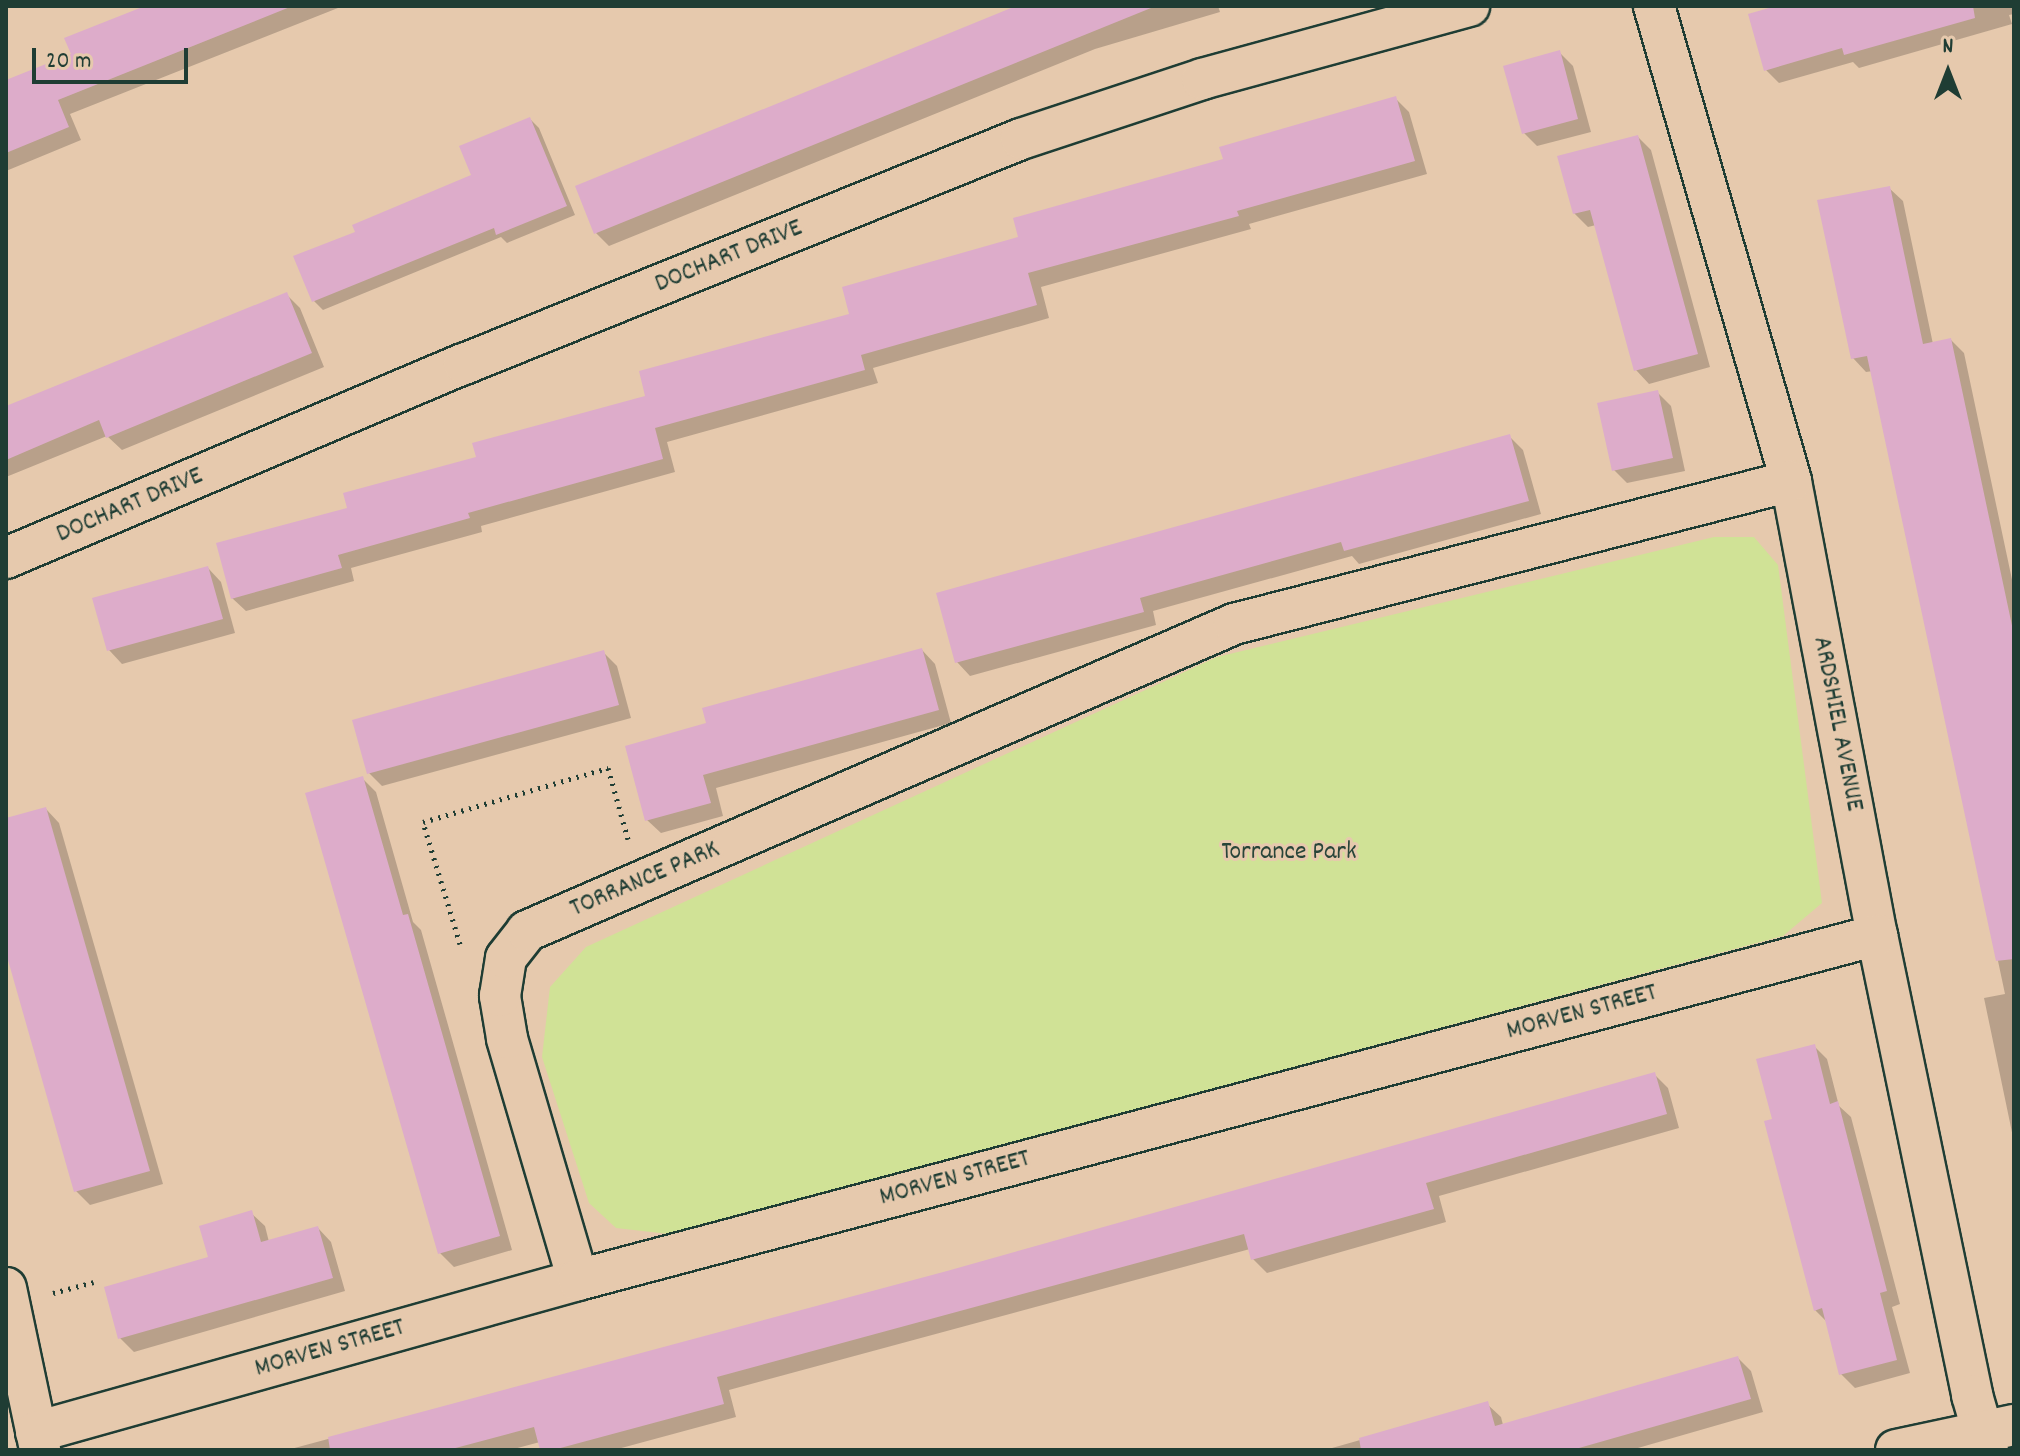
<!DOCTYPE html>
<html>
<head>
<meta charset="utf-8">
<style>
  body { margin:0 }
  #map { position:relative; width:2020px; height:1456px; overflow:hidden; background:#e6c9ad; font-family:Dekko,sans-serif }
  div>[style] { position:absolute }
  .green>* { inset:0; background:#d0e296 }
  .shadow>* { inset:0; background:#0003 }
  .building>* { inset:0; background:#ddacca }
  .path>* { height:5px; margin-top:-2.5px; transform-origin:0; background:repeating-linear-gradient(90deg,#1f3d34 0 2px,transparent 0 8px) }
  .roads { filter:drop-shadow(2px 0 #1f3d34) drop-shadow(-2px 0 #1f3d34) drop-shadow(0 2px #1f3d34) drop-shadow(0 -2px #1f3d34) }
  .street>* { height:40px; margin:-20px; padding:0 20px; transform-origin:20px; border-radius:20px; background:#e6c9ad }
  span { translate:-50% -50%; white-space:nowrap; text-align:center; line-height:1.15; -webkit-text-stroke:6px #e6c9ad; paint-order:stroke }
  .street-label { font-size:26px; color:#1f3d34 }
  .park-label { font-size:26px; color:#284539 }
  .frame { position:absolute; inset:0; border:8px solid #1f3d34; pointer-events:none }
  .north { position:absolute; left:1908px; top:32px; width:80px; height:80px; -webkit-text-stroke:6px #e6c9ad; paint-order:stroke; rotate:0deg; font-size:22px; font-weight:700; line-height:32px; text-align:center; color:#1f3d34 }
  .north::after { content:''; display:block; margin:auto; width:28px; height:36px; background:#1f3d34; clip-path:polygon(50% 0,100% 100%,50% 72%,0 100%) }
  .scale { position:absolute; left:32px; top:48px; width:156px; height:36px; box-sizing:border-box; border:4px solid #1f3d34; border-top:0; padding-left:10px; font-size:24px; line-height:28px; white-space:nowrap; color:#1f3d34; -webkit-text-stroke:6px #e6c9ad; paint-order:stroke }
</style>
</head>
<body>
<div id="map">
  <div class="green">
    <i style="clip-path:polygon(1714px 537px,1754px 537px,1778px 565px,1822px 903px,1783px 936px,669px 1234px,616px 1228px,589px 1203px,542px 1057px,550px 987px,586px 947px,1217px 657px)"></i>
  </div>
  <div class="shadow">
    <i style="clip-path:polygon(149px 6px,343px 6px,70px 114px,81px 140px,6px 171px,6px 82px,73px 55px,67px 39px)"></i>
    <i style="clip-path:polygon(1022px 6px,1218px 6px,1220px 12px,1095px 49px,609px 246px,596px 233px,577px 188px)"></i>
    <i style="clip-path:polygon(1783px 6px,2014px 6px,2014px 14px,2009px 15px,2012px 24px,1859px 68px,1853px 62px,1779px 83px,1766px 70px)"></i>
    <i style="clip-path:polygon(1559px 52px,1573px 66px,1591px 132px,1537px 146px,1524px 133px)"></i>
    <i style="clip-path:polygon(1395px 98px,1409px 112px,1427px 174px,1249px 224px,1251px 229px,1041px 287px,1049px 318px,873px 368px,878px 383px,667px 442px,675px 472px,481px 526px,482px 532px,351px 568px,354px 581px,246px 611px,232px 598px,350px 509px,648px 397px,852px 315px,1021px 238px)"></i>
    <i style="clip-path:polygon(530px 119px,539px 128px,575px 215px,507px 243px,501px 237px,323px 310px,314px 301px,358px 233px,474px 176px)"></i>
    <i style="clip-path:polygon(1638px 137px,1651px 150px,1710px 367px,1649px 384px,1636px 370px,1596px 225px,1588px 227px,1574px 213px)"></i>
    <i style="clip-path:polygon(1889px 188px,1903px 201px,1933px 344px,1951px 340px,1964px 353px,2014px 589px,2014px 1142px,1984px 998px,2005px 994px,1873px 371px,1866px 372px,1853px 358px)"></i>
    <i style="clip-path:polygon(286px 294px,300px 308px,324px 367px,122px 450px,107px 436px,6px 477px,6px 409px)"></i>
    <i style="clip-path:polygon(1658px 393px,1671px 406px,1685px 471px,1627px 483px,1614px 470px)"></i>
    <i style="clip-path:polygon(1510px 437px,1523px 450px,1541px 514px,1359px 564px,1352px 556px,1153px 611px,1156px 625px,970px 676px,957px 662px)"></i>
    <i style="clip-path:polygon(208px 568px,221px 582px,235px 633px,122px 664px,109px 650px)"></i>
    <i style="clip-path:polygon(922px 650px,935px 664px,951px 723px,716px 788px,723px 816px,661px 833px,647px 820px,709px 725px)"></i>
    <i style="clip-path:polygon(604px 653px,617px 666px,631px 718px,382px 786px,369px 773px)"></i>
    <i style="clip-path:polygon(362px 778px,376px 792px,413px 922px,421px 930px,512px 1250px,454px 1267px,440px 1253px)"></i>
    <i style="clip-path:polygon(46px 809px,59px 823px,163px 1184px,90px 1205px,76px 1191px,6px 945px,6px 820px)"></i>
    <i style="clip-path:polygon(1814px 1046px,1827px 1059px,1839px 1106px,1851px 1117px,1900px 1304px,1892px 1307px,1910px 1373px,1855px 1388px,1841px 1374px,1827px 1322px,1815px 1310px,1774px 1120px)"></i>
    <i style="clip-path:polygon(1654px 1074px,1668px 1088px,1679px 1128px,1439px 1196px,1446px 1222px,1267px 1273px,1253px 1259px,1250px 1249px,729px 1390px,736px 1417px,614px 1450px,542px 1450px,540px 1442px,510px 1450px,287px 1450px,947px 1273px)"></i>
    <i style="clip-path:polygon(251px 1213px,265px 1226px,269px 1242px,318px 1228px,331px 1242px,345px 1291px,134px 1352px,120px 1338px,211px 1258px)"></i>
    <i style="clip-path:polygon(1738px 1358px,1751px 1371px,1763px 1412px,1631px 1450px,1325px 1450px,1487px 1404px,1501px 1417px,1503px 1425px)"></i>
  </div>
  <div class="building">
    <i style="clip-path:polygon(145px 6px,290px 7px,58px 100px,69px 127px,6px 153px,6px 80px,71px 54px,64px 38px)"></i>
    <i style="clip-path:polygon(1016px 6px,1151px 8px,594px 234px,575px 186px)"></i>
    <i style="clip-path:polygon(1776px 6px,1973px 6px,1975px 18px,1844px 55px,1842px 48px,1764px 71px,1748px 14px)"></i>
    <i style="clip-path:polygon(1560px 50px,1578px 119px,1522px 134px,1503px 66px)"></i>
    <i style="clip-path:polygon(1396px 96px,1415px 161px,1237px 211px,1239px 216px,1028px 273px,1037px 305px,861px 355px,865px 370px,655px 428px,663px 459px,468px 513px,470px 518px,338px 555px,342px 568px,231px 599px,216px 543px,347px 508px,343px 493px,476px 457px,472px 443px,645px 396px,639px 371px,849px 314px,842px 287px,1018px 237px,1013px 218px,1223px 159px,1219px 147px)"></i>
    <i style="clip-path:polygon(530px 117px,567px 206px,496px 235px,494px 228px,312px 302px,293px 256px,355px 232px,352px 225px,471px 175px,459px 146px)"></i>
    <i style="clip-path:polygon(1638px 135px,1698px 354px,1634px 371px,1590px 210px,1573px 214px,1557px 156px)"></i>
    <i style="clip-path:polygon(1890px 186px,1923px 344px,1951px 338px,2014px 635px,2014px 959px,1996px 961px,1867px 356px,1851px 359px,1817px 200px)"></i>
    <i style="clip-path:polygon(287px 292px,312px 353px,106px 438px,99px 420px,6px 460px,6px 406px)"></i>
    <i style="clip-path:polygon(1658px 390px,1673px 458px,1612px 471px,1597px 403px)"></i>
    <i style="clip-path:polygon(1510px 434px,1529px 501px,1344px 551px,1341px 542px,1140px 598px,1144px 612px,955px 663px,936px 593px)"></i>
    <i style="clip-path:polygon(208px 566px,223px 619px,107px 651px,92px 598px)"></i>
    <i style="clip-path:polygon(922px 648px,939px 710px,703px 775px,711px 803px,645px 821px,625px 746px,706px 723px,702px 708px)"></i>
    <i style="clip-path:polygon(604px 650px,619px 705px,367px 774px,352px 720px)"></i>
    <i style="clip-path:polygon(363px 776px,403px 915px,408px 914px,500px 1236px,438px 1254px,305px 793px)"></i>
    <i style="clip-path:polygon(46px 807px,150px 1171px,74px 1192px,6px 953px,6px 818px)"></i>
    <i style="clip-path:polygon(1815px 1044px,1830px 1104px,1838px 1101px,1887px 1291px,1880px 1293px,1897px 1360px,1839px 1375px,1822px 1308px,1814px 1311px,1764px 1121px,1772px 1119px,1756px 1059px)"></i>
    <i style="clip-path:polygon(1655px 1072px,1667px 1114px,1426px 1183px,1434px 1209px,1251px 1260px,1244px 1234px,717px 1377px,724px 1404px,553px 1450px,540px 1450px,534px 1427px,448px 1450px,330px 1450px,328px 1437px,947px 1271px)"></i>
    <i style="clip-path:polygon(252px 1210px,261px 1242px,318px 1226px,333px 1278px,118px 1339px,104px 1287px,208px 1257px,199px 1226px)"></i>
    <i style="clip-path:polygon(1738px 1356px,1751px 1399px,1572px 1450px,1361px 1450px,1359px 1438px,1488px 1401px,1495px 1426px)"></i>
  </div>
  <div class="path">
    <i style="left:460px;top:944px;width:127px;rotate:-106.9deg"></i>
    <i style="left:423px;top:822px;width:193px;rotate:-16.3deg"></i>
    <i style="left:608px;top:768px;width:74px;rotate:74.3deg"></i>
    <i style="left:53px;top:1293px;width:42px;rotate:-15deg"></i>
  </div>
  <div class="roads">
    <div class="street">
      <i style="left:1654px;top:6px;width:494px;rotate:73.9deg"></i>
      <i style="left:1791px;top:481px;width:462px;rotate:79.3deg"></i>
      <i style="left:1877px;top:935px;width:470px;rotate:78.3deg"></i>
      <i style="left:1972px;top:1395px;width:57px;rotate:73.8deg"></i>
      <i style="left:6px;top:558px;width:497px;rotate:-23deg"></i>
      <i style="left:464px;top:364px;width:601px;rotate:-22deg"></i>
      <i style="left:1021px;top:139px;width:191px;rotate:-18.3deg"></i>
      <i style="left:1202px;top:79px;width:277px;rotate:-15.3deg"></i>
      <i style="left:578px;top:1280px;width:252px;rotate:-106.4deg"></i>
      <i style="left:507px;top:1038px;width:43px;rotate:-99.5deg"></i>
      <i style="left:500px;top:996px;width:38px;rotate:-81deg"></i>
      <i style="left:506px;top:958px;width:34px;rotate:-52deg"></i>
      <i style="left:527px;top:931px;width:771px;rotate:-23.47deg"></i>
      <i style="left:1234px;top:624px;width:575px;rotate:-14.4deg"></i>
      <i style="left:6px;top:1288px;width:166px;rotate:78.1deg"></i>
      <i style="left:36px;top:1432px;width:563px;rotate:-15.67deg"></i>
      <i style="left:578px;top:1280px;width:1344px;rotate:-14.87deg"></i>
      <i style="left:1896px;top:1450px;width:121px;rotate:-12deg"></i>
    </div>
  </div>
  <div class="street-label">
    <span style="left:729px;top:257px;rotate:-22deg">DOCHART DRIVE</span>
    <span style="left:130px;top:506px;rotate:-23deg">DOCHART DRIVE</span>
    <span style="left:1837px;top:724px;rotate:79deg">ARDSHIEL AVENUE</span>
    <span style="left:645px;top:880px;rotate:-23deg">TORRANCE PARK</span>
    <span style="left:1582px;top:1013px;rotate:-15deg">MORVEN STREET</span>
    <span style="left:955px;top:1179px;rotate:-15deg">MORVEN STREET</span>
    <span style="left:330px;top:1349px;rotate:-16deg">MORVEN STREET</span>
  </div>
  <div class="park-label">
    <span style="left:1289px;top:853px">Torrance Park</span>
  </div>
  <div class="frame"></div>
  <div class="north">N</div>
  <div class="scale">20 m</div>
</div>
</body>
</html>
